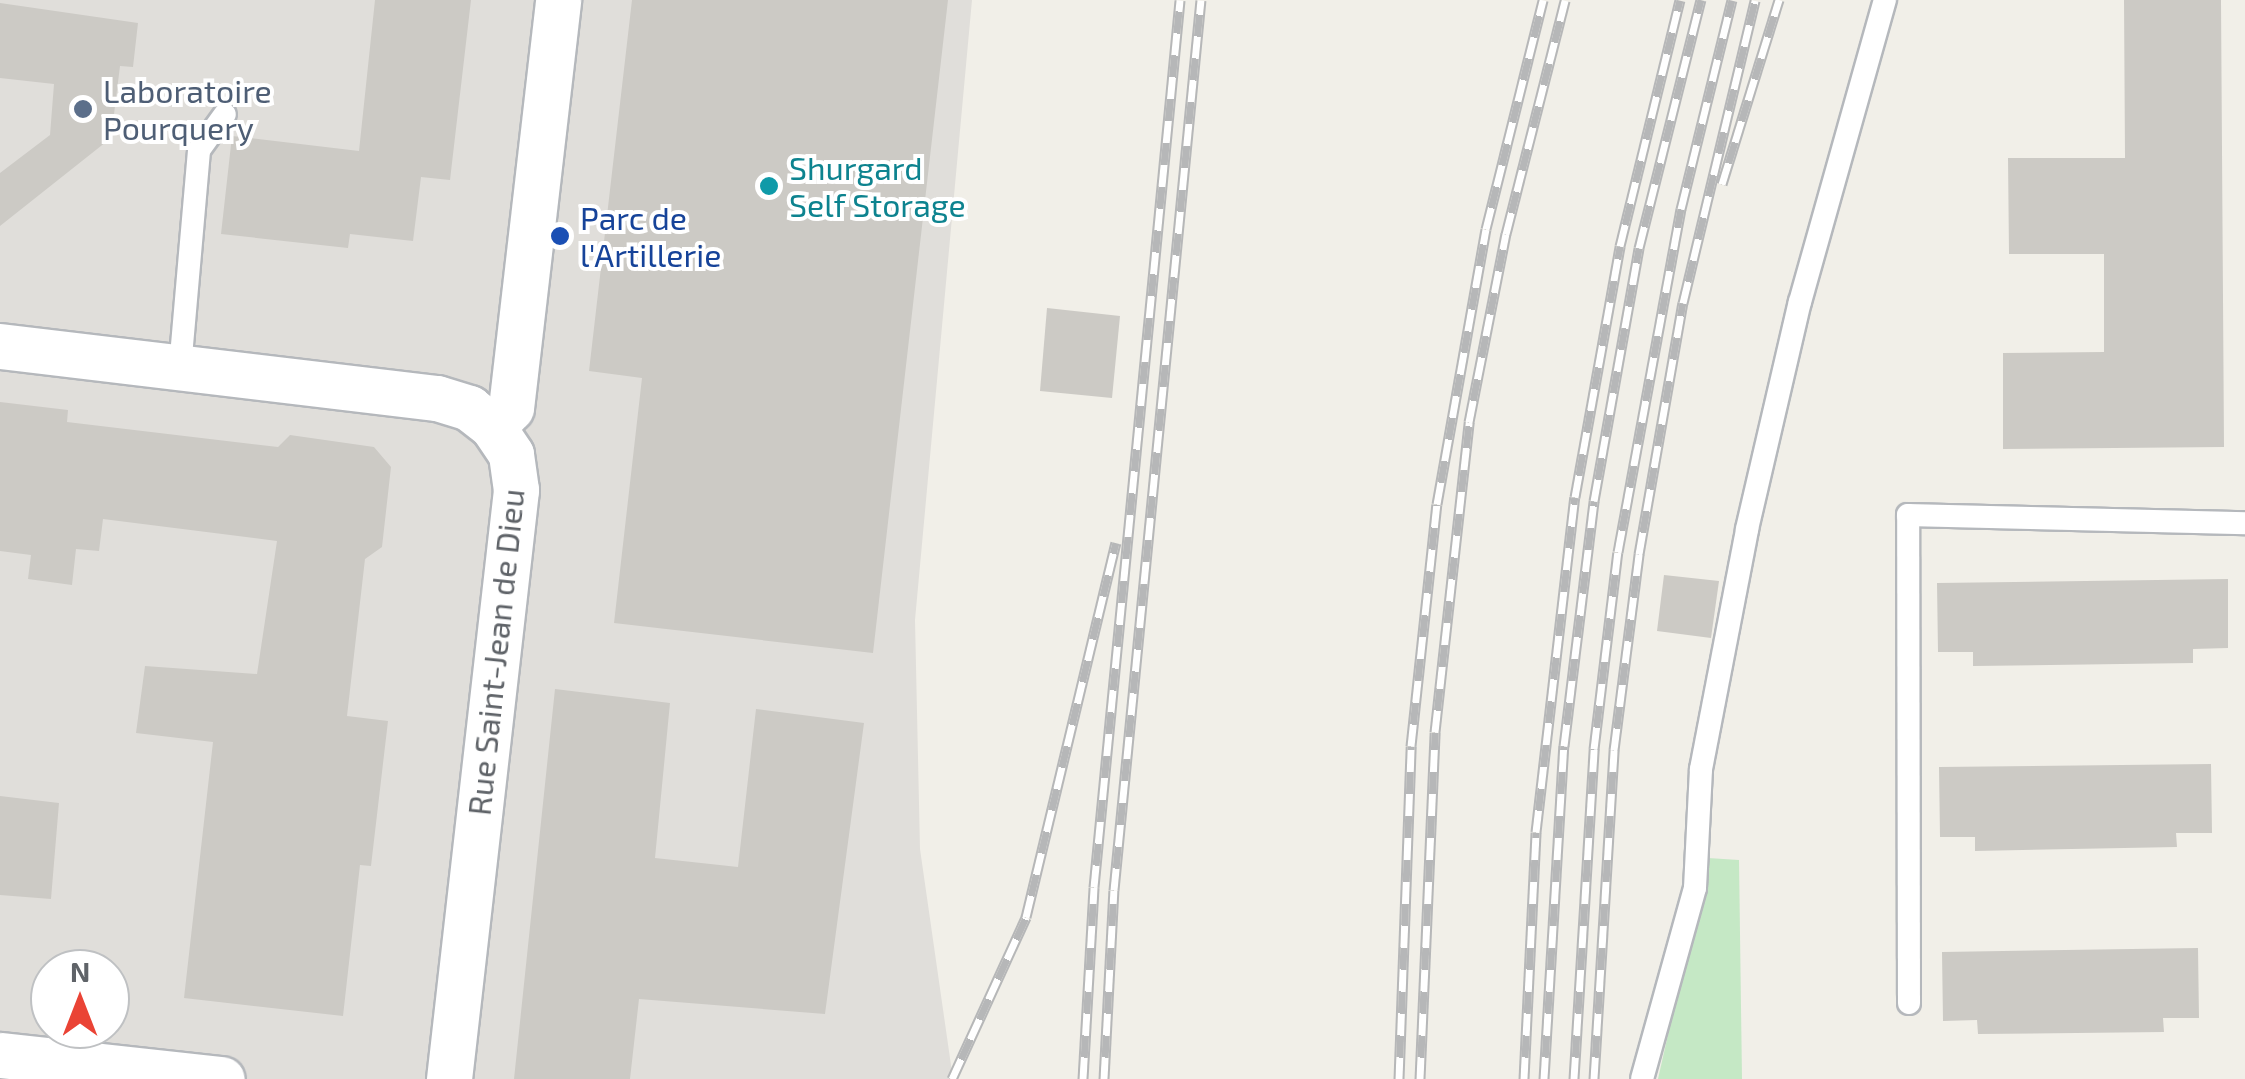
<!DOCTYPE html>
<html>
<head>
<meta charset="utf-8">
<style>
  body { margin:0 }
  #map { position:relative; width:2245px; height:1079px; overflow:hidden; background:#f1efe8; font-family:"Exo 2",sans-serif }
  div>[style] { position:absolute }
  .industrial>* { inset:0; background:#e0deda }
  .green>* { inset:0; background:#c5e8c5 }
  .building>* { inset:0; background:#cccac5 }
  .roads { filter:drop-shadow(2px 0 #b5b8bc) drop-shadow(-2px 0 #b5b8bc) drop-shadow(0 2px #b5b8bc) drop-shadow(0 -2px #b5b8bc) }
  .lane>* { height:22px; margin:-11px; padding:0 11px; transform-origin:11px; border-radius:11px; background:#fff }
  .street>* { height:45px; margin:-22.5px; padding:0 22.5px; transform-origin:22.5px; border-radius:22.5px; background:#fff }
  .rail>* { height:11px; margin-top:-5.5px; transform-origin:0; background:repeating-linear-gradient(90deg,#fff 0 22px,#b6b7b8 0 44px); box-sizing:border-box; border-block:2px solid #b6b7b8 }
  .dots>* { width:28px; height:28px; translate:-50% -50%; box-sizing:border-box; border:5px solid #fff; border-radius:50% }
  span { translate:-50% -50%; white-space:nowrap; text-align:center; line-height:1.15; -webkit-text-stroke:8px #fff; paint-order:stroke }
  .service-label { font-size:32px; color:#4e5e75 }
  .left { translate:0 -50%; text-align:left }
  .culture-label { font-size:32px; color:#0d838f }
  .transit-label { font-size:32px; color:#164399 }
  .street-label { font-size:32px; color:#5f6368 }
  .north { position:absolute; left:30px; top:949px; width:100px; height:100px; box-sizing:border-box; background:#fff; border:2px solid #bfc1c3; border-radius:50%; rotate:0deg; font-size:28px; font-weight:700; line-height:40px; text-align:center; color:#5f6368 }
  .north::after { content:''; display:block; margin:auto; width:35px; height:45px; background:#ea4335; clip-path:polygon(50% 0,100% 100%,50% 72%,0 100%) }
</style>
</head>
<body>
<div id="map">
  <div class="industrial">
    <i style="clip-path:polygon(evenodd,0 0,972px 0,915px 620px,920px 849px,953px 1079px,0 1079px,0 0,50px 969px,110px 969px,110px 1029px,50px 1029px,50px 969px)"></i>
  </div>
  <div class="green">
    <i style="clip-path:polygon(1708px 858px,1739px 860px,1742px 1079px,1658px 1079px)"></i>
  </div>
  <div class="building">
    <i style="clip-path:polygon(375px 0,471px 0,450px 180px,421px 177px,413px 241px,350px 234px,348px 248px,221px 234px,232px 136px,359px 151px)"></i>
    <i style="clip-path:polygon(632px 0,948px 0,873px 653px,614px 623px,642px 378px,589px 371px)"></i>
    <i style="clip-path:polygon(2124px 0,2221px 0,2224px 447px,2003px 449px,2003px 353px,2104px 352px,2104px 254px,2009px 254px,2008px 158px,2125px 158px)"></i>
    <i style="clip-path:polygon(0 3px,138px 23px,133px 67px,120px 66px,111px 138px,0 226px,0 173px,50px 135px,54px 84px,0 78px)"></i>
    <i style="clip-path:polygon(1047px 308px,1120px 316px,1112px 398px,1040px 391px)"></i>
    <i style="clip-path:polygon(0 402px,68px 410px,67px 422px,278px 447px,290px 435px,374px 447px,391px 467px,382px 547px,365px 559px,347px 716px,388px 721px,371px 866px,360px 865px,343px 1016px,184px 998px,213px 742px,136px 733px,145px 666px,257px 674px,277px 541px,103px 519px,99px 551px,76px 549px,72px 585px,28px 579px,31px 555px,0 551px)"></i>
    <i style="clip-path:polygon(1664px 575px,1719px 581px,1711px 638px,1657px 631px)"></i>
    <i style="clip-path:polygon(2228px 579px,2228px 648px,2193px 649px,2193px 663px,1973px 666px,1973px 652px,1938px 652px,1937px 583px)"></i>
    <i style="clip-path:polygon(555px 689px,670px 703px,655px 858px,738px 867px,756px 709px,864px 723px,825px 1014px,639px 999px,630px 1079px,514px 1079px)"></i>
    <i style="clip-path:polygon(2211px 764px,2212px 833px,2176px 833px,2177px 847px,1975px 851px,1975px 837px,1940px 837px,1939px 767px)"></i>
    <i style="clip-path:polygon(0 796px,59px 803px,51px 899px,0 895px)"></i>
    <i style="clip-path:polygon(2198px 948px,2199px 1018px,2163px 1018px,2164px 1032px,1978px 1034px,1977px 1020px,1943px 1021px,1942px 952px)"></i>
  </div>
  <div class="roads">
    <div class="lane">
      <i style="left:180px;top:368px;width:219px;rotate:-85deg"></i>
      <i style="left:199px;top:150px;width:44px;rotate:-54.2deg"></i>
      <i style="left:1909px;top:1003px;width:488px;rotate:-90.1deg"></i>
      <i style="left:1908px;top:515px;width:337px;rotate:1.4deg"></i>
      <i style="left:1642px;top:1079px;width:198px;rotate:-74.5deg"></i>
      <i style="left:1695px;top:888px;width:119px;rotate:-87.1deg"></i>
      <i style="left:1701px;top:769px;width:244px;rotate:-79.1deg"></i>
      <i style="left:1747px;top:529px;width:233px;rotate:-76.9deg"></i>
      <i style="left:1800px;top:302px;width:314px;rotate:-74.3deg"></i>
    </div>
    <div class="street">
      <i style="left:0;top:346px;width:440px;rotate:6.8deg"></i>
      <i style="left:437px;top:398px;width:34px;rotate:17deg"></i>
      <i style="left:469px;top:408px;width:31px;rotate:38deg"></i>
      <i style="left:0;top:1055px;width:223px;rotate:6.2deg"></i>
      <i style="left:449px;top:1079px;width:593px;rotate:-83.51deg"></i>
      <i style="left:516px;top:490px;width:36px;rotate:-98deg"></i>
      <i style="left:511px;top:454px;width:32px;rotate:-124deg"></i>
      <i style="left:493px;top:427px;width:26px;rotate:-47deg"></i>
      <i style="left:511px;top:408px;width:411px;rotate:-83.4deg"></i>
    </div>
  </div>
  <div class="rail">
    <i style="left:1722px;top:184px;width:193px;rotate:-72.8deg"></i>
    <i style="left:952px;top:1079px;width:178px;rotate:-65.4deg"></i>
    <i style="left:1026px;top:917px;width:385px;rotate:-76.5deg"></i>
    <i style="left:1083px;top:1079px;width:192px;rotate:-86.7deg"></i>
    <i style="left:1094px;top:887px;width:891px;rotate:-84.46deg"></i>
    <i style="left:1104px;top:1079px;width:189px;rotate:-87deg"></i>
    <i style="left:1114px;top:890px;width:894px;rotate:-84.42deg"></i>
    <i style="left:1399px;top:1079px;width:333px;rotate:-87.9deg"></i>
    <i style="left:1411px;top:746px;width:243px;rotate:-83.9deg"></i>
    <i style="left:1437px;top:504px;width:279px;rotate:-79.9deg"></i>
    <i style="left:1486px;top:229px;width:236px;rotate:-76deg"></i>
    <i style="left:1420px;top:1079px;width:347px;rotate:-87.5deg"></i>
    <i style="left:1435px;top:732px;width:312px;rotate:-83.7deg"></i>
    <i style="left:1469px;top:422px;width:192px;rotate:-78.9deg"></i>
    <i style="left:1506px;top:234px;width:241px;rotate:-75.8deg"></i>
    <i style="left:1524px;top:1079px;width:247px;rotate:-87.2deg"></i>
    <i style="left:1536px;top:832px;width:337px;rotate:-83.4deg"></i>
    <i style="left:1575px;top:497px;width:255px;rotate:-79.8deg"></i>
    <i style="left:1620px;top:246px;width:253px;rotate:-76.3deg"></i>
    <i style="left:1544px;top:1079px;width:334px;rotate:-86.6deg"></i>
    <i style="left:1564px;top:746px;width:247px;rotate:-83deg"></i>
    <i style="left:1594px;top:501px;width:257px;rotate:-79.9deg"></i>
    <i style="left:1639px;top:248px;width:256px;rotate:-76deg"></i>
    <i style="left:1574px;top:1079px;width:331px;rotate:-86.5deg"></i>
    <i style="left:1594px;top:749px;width:198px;rotate:-83.1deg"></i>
    <i style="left:1618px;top:552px;width:349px;rotate:-79.6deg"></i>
    <i style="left:1681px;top:209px;width:215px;rotate:-76.3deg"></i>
    <i style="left:1594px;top:1079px;width:330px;rotate:-86.5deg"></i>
    <i style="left:1614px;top:750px;width:198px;rotate:-82.7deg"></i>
    <i style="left:1639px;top:554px;width:255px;rotate:-80.1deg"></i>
    <i style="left:1683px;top:303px;width:311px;rotate:-76.6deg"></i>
  </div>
  <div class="dots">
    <i style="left:83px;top:109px;background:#5c6f8a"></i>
    <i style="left:769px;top:186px;background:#0f9aa8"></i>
    <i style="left:560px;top:236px;background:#1a4fb4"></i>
  </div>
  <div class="service-label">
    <span class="left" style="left:103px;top:109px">Laboratoire<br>Pourquery</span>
  </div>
  <div class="culture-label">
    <span class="left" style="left:789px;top:186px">Shurgard<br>Self Storage</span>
  </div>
  <div class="transit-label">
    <span class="left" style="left:580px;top:236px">Parc de<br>l'Artillerie</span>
  </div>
  <div class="street-label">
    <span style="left:495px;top:652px;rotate:-84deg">Rue Saint-Jean de Dieu</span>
  </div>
  <div class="north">N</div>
</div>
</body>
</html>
